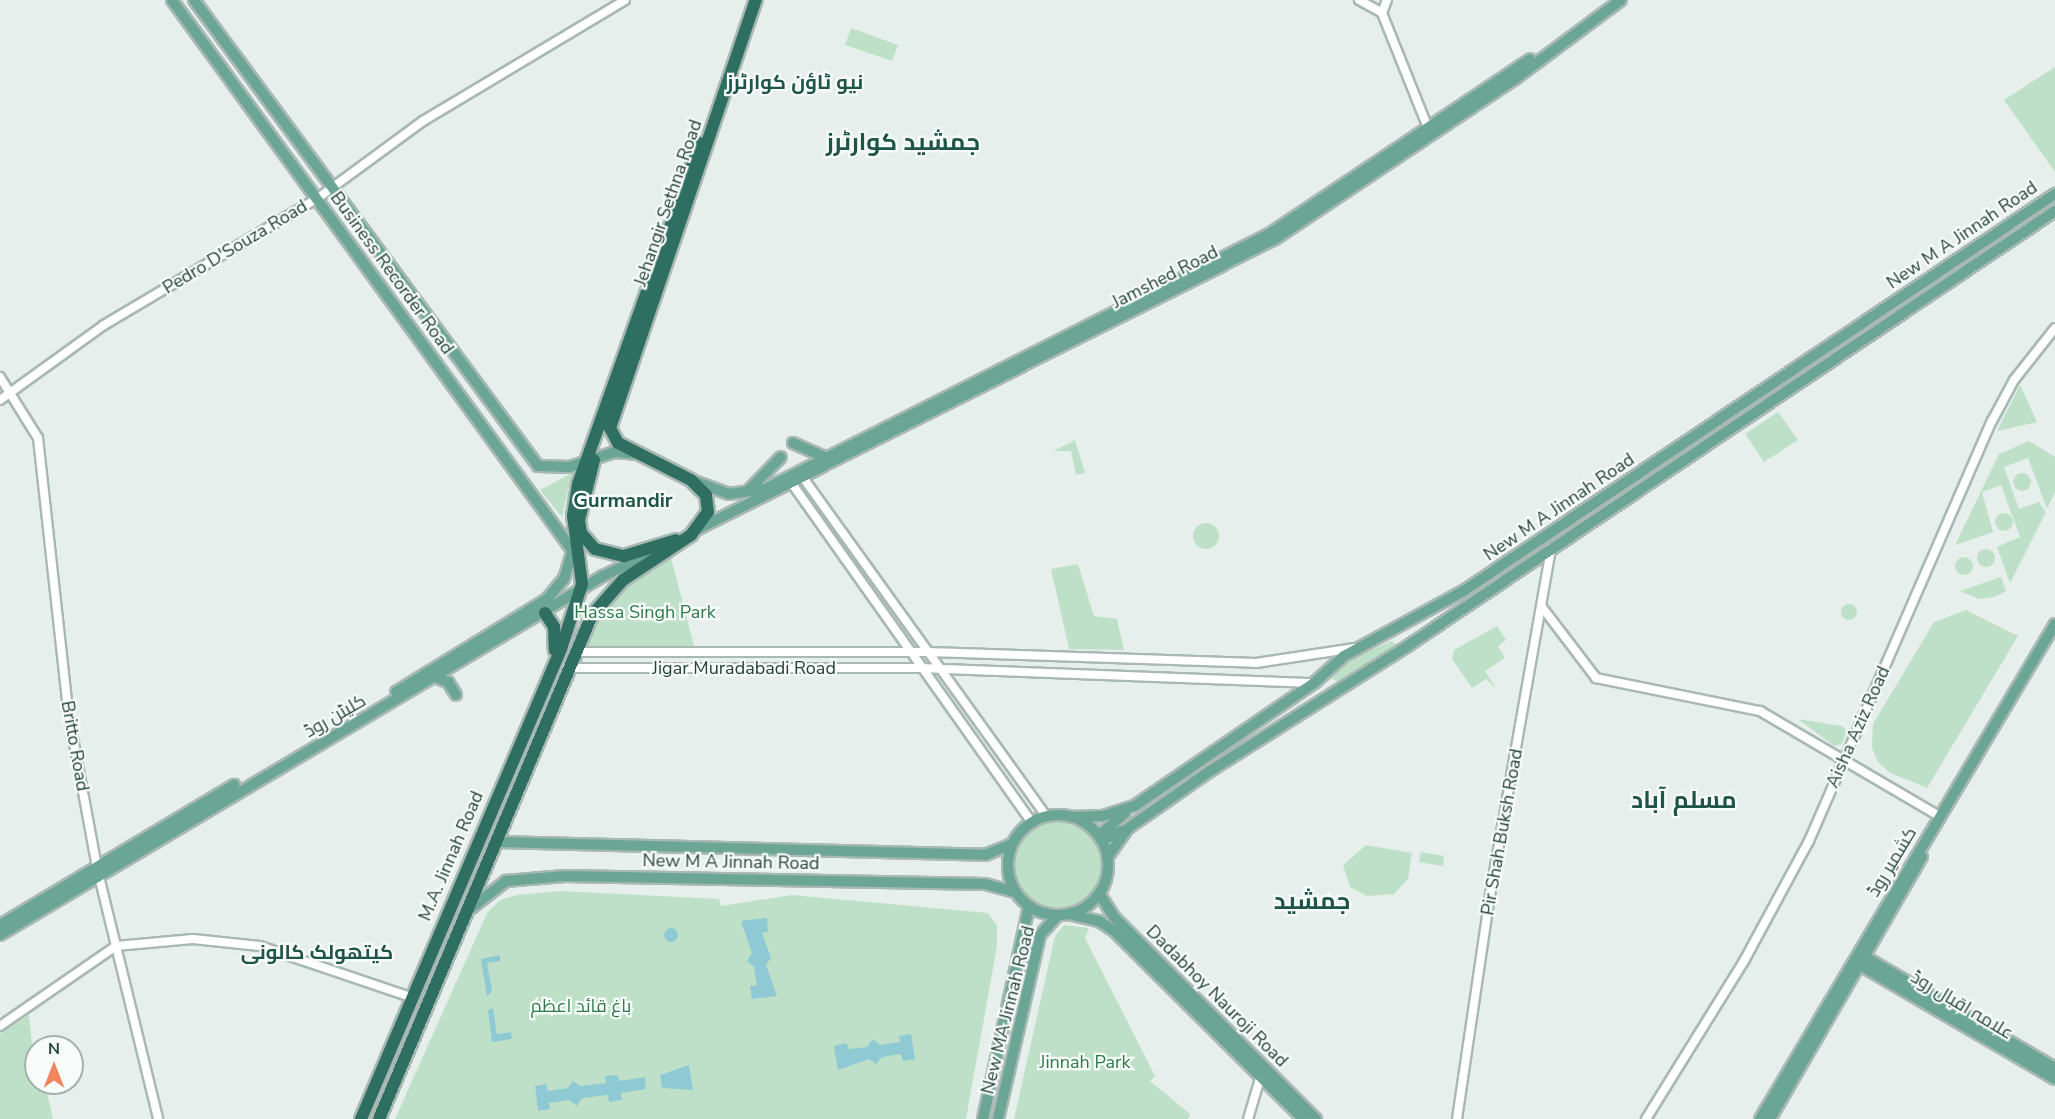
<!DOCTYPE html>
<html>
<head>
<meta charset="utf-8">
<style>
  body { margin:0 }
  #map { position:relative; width:2055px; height:1119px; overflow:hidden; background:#e6efeb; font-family:"Nunito Sans",Cairo,sans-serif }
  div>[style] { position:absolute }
  .green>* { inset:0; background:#bfe0c8 }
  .round { border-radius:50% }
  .water>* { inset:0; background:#8ec9d4 }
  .roads { filter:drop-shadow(2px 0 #a8b8b2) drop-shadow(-2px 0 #a8b8b2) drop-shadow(0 2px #a8b8b2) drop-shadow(0 -2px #a8b8b2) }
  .minor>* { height:8px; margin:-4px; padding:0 4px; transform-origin:4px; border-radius:4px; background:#fff }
  .major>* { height:10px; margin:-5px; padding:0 5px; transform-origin:5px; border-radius:5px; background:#6aa596 }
  .major>.ring { margin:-5px; padding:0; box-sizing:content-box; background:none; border:10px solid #6aa596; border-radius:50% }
  .highway>* { height:12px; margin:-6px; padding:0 6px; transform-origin:6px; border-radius:6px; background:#2f6f62 }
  span { translate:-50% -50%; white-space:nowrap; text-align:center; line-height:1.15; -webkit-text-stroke:4.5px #f7fbf9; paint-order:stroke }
  .street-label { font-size:18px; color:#24423a }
  .park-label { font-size:18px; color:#2d7a4b }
  .neighbourhood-label { font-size:20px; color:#1f5548; font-weight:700 }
  .district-label { font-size:24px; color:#1f5548; font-weight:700 }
  .north { position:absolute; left:24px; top:1035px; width:60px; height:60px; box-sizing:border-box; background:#f7fbf9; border:2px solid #a3b1ad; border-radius:50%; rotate:0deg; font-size:16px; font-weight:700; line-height:24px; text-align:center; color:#24423a }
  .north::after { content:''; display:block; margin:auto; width:21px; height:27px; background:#f4845f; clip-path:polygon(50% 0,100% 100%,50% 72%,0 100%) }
</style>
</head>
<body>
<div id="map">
  <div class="green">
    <i style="clip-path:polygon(851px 28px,898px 45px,892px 61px,845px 45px)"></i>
    <i style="clip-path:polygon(2055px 67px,2055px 172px,2004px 100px)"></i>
    <i style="clip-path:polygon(2020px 385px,2037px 422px,1997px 431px)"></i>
    <i style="clip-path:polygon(1778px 412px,1798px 440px,1764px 462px,1745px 434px)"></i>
    <i style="clip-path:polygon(1075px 440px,1085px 473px,1076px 475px,1071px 451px,1053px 451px)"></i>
    <i style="clip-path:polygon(2029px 441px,2055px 457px,2055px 492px,2047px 509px,2028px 458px,2004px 467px,2019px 509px,2039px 502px,2046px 512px,2010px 583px,1997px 547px,2020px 537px,2001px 485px,1982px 492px,1993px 532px,1955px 545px,1999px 454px)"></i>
    <i style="clip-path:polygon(572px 473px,562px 517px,540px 490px)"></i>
    <i class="round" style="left:2013px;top:473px;width:18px;height:18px"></i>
    <i class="round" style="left:1995px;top:513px;width:18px;height:18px"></i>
    <i class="round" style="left:1193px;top:523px;width:26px;height:26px"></i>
    <i class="round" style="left:1977px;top:549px;width:18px;height:18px"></i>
    <i style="clip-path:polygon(669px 550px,695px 650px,574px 652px,601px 600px)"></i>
    <i class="round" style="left:1955px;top:557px;width:18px;height:18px"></i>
    <i style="clip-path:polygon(1078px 564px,1094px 616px,1117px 619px,1124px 650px,1069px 649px,1051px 569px)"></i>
    <i style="clip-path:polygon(2001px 577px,2006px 591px,1995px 597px,1979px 599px,1960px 591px)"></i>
    <i class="round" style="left:1841px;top:604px;width:16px;height:16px"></i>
    <i style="clip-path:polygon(1966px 610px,2018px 636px,1927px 788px,1890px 773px,1878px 762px,1872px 748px,1873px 724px,1934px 622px)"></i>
    <i style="clip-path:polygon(1497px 626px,1506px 640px,1498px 646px,1505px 658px,1485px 671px,1496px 688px,1486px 679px,1472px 688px,1452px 659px,1454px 650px)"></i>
    <i style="clip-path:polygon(1391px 641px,1398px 645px,1341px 682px,1331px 679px,1345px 662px)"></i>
    <i style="clip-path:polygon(1798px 719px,1842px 726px,1847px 731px,1842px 744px,1834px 746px)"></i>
    <i class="round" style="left:1014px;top:820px;width:88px;height:88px"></i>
    <i style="clip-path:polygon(1366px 845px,1412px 853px,1408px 879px,1394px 894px,1367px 896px,1350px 887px,1343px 865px)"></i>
    <i style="clip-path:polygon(1421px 852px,1444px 856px,1443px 866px,1419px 862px)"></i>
    <i style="clip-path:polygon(561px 891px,719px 899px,721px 906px,792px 895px,988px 913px,997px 926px,997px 946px,966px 1119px,395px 1119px,487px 913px,500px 900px,517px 895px)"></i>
    <i style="clip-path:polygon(1064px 925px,1089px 928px,1085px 938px,1155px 1076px,1150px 1081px,1190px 1114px,1188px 1119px,1014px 1119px,1055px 936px)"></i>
    <i style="clip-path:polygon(29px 1015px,36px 1083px,45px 1083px,53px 1119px,0 1119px,0 1034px)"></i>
  </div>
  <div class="water">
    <i style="clip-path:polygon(767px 918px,768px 932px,762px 933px,771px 958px,766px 965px,777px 996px,752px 999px,750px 986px,757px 985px,754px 967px,747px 961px,752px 953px,741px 921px)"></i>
    <i class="round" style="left:664px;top:928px;width:14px;height:14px"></i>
    <i style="clip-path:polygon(500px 955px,500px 961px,487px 963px,492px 991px,487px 996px,481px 959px)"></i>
    <i style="clip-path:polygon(493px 1008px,497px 1034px,511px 1032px,512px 1039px,492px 1042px,488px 1010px)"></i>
    <i style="clip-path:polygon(911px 1034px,915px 1059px,903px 1061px,901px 1054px,882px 1057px,876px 1064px,869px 1059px,838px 1070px,834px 1046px,847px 1043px,848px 1049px,867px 1047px,873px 1039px,880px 1045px,900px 1042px,899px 1036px)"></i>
    <i style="clip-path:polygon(689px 1065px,693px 1090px,662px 1088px,660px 1075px)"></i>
    <i style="clip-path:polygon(618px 1075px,619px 1081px,645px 1077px,646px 1089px,621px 1093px,622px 1100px,609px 1102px,608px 1095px,582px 1098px,577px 1106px,569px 1100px,549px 1103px,550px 1109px,538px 1111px,535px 1086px,546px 1084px,548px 1091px,568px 1088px,573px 1081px,580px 1086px,606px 1083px,605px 1076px)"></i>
  </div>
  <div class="roads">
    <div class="minor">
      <i style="left:1359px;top:0;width:26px;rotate:29deg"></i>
      <i style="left:1382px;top:13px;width:129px;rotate:68.2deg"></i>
      <i style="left:1382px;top:13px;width:14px;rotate:-69deg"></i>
      <i style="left:0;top:377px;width:72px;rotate:58.1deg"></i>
      <i style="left:38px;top:438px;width:275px;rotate:83.7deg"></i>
      <i style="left:68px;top:711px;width:160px;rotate:79.5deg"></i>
      <i style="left:97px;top:868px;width:258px;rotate:76.3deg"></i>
      <i style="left:0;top:400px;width:128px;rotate:-35.8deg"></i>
      <i style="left:104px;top:325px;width:249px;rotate:-30.7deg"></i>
      <i style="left:318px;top:198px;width:130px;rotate:-36.3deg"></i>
      <i style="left:423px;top:121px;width:235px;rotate:-30.9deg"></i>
      <i style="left:799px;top:472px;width:423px;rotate:54.3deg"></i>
      <i style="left:788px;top:478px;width:422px;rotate:54.7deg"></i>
      <i style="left:1542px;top:607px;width:89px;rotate:52.7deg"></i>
      <i style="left:1596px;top:678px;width:167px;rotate:11.4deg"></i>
      <i style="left:1760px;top:711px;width:208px;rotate:30.4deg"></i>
      <i style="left:574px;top:652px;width:354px"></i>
      <i style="left:928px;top:652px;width:328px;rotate:1.9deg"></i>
      <i style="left:1256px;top:663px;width:100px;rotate:-8.6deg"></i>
      <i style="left:567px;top:668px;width:353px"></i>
      <i style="left:920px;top:668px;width:394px;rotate:2.2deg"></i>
      <i style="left:0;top:1026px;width:141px;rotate:-34.6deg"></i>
      <i style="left:116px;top:946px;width:77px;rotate:-5.2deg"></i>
      <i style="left:193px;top:939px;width:67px;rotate:6deg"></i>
      <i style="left:260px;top:946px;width:159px;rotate:18.7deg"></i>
      <i style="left:1248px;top:1119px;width:46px;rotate:-73.5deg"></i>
      <i style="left:1457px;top:1119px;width:226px;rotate:-81.6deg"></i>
      <i style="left:1490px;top:895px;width:352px;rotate:-80deg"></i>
      <i style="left:1646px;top:1119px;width:186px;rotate:-58.2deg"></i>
      <i style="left:1744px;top:961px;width:136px;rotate:-61.6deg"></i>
      <i style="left:1809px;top:841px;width:458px;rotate:-66.5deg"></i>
      <i style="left:1992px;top:421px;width:47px;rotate:-61.8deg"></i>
      <i style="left:2014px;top:380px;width:66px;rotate:-51.7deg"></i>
    </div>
    <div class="major">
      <i style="left:172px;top:0;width:685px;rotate:53.97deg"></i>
      <i style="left:194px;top:0;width:579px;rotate:53.57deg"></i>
      <i style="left:538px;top:466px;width:32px;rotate:2deg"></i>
      <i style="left:570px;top:467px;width:46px;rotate:-18.8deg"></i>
      <i style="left:614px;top:452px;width:21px;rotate:5deg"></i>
      <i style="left:793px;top:443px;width:36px;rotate:24deg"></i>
      <i style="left:691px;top:480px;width:40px;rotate:20.2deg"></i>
      <i style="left:729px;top:494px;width:36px;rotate:-8deg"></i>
      <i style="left:765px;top:489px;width:565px;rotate:-26.84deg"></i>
      <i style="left:1269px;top:234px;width:314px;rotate:-33.8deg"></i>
      <i style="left:748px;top:491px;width:47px;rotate:-45.9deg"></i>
      <i style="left:694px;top:531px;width:650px;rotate:-26.68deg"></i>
      <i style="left:1275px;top:239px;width:288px;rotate:-33.7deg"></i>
      <i style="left:1515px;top:79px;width:132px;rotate:-36.7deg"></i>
      <i style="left:435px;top:677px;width:14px;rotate:21deg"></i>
      <i style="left:448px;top:682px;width:15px;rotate:58deg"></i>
      <i style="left:396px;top:692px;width:177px;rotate:-31.6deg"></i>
      <i style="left:547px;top:599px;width:26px;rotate:-50deg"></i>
      <i style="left:564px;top:579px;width:39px;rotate:-73deg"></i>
      <i class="ring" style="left:1008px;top:815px;width:90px;height:90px"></i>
      <i style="left:1071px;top:817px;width:32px;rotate:-2deg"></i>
      <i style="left:1103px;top:816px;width:35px;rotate:-18deg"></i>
      <i style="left:1136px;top:805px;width:216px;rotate:-34.4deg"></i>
      <i style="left:1314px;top:683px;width:40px;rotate:-42deg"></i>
      <i style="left:1344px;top:656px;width:138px;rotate:-28.6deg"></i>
      <i style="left:1465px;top:590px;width:711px;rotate:-33.87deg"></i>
      <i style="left:1121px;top:831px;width:13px;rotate:153deg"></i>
      <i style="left:1109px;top:837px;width:8px;rotate:-140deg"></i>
      <i style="left:1103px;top:832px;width:29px;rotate:-41deg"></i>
      <i style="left:498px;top:842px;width:487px;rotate:1.5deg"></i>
      <i style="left:985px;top:855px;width:29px;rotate:-22deg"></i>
      <i style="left:1107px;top:858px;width:35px;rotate:-55deg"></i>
      <i style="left:1127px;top:829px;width:101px;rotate:-34.9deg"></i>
      <i style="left:1210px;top:771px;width:236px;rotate:-32.3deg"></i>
      <i style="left:1409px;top:645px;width:778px;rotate:-33.89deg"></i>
      <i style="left:1099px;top:893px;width:28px;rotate:58deg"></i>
      <i style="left:1114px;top:917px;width:286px;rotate:45deg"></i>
      <i style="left:470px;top:909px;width:46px;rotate:-37.9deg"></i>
      <i style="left:506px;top:881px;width:59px;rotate:-4.8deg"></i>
      <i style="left:565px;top:876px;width:420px;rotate:1.1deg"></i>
      <i style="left:985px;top:884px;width:31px;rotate:15deg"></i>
      <i style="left:1068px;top:914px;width:32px;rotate:13deg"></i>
      <i style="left:1099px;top:921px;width:17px;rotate:33deg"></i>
      <i style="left:1113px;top:930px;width:268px;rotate:44.8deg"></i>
      <i style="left:0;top:925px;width:273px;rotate:-30.9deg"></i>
      <i style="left:0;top:935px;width:702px;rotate:-30.77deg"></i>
      <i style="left:603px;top:576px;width:65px;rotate:-25.4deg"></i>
      <i style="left:1860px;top:954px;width:226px;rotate:30.3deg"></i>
      <i style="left:1858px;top:964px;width:228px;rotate:30.3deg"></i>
      <i style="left:983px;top:1119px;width:218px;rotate:-77.8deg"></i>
      <i style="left:998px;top:1119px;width:189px;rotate:-77.1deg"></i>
      <i style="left:1040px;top:935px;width:27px;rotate:-48deg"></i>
      <i style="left:1760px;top:1119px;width:576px;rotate:-59.21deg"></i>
      <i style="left:1770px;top:1119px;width:303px;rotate:-59.9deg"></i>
    </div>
    <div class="highway">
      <i style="left:594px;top:460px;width:62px;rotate:104deg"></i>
      <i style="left:579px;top:520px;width:13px;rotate:81deg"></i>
      <i style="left:581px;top:533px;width:21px;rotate:49deg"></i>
      <i style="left:595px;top:549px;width:30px;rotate:14deg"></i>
      <i style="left:624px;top:556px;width:54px;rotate:-17.1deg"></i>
      <i style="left:545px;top:613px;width:17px;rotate:57deg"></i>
      <i style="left:554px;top:627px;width:23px;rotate:88deg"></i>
      <i style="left:361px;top:1119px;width:511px;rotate:-66.95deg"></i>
      <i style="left:561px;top:649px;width:68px;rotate:-72.1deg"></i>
      <i style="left:582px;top:584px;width:69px;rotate:-97.5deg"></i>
      <i style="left:573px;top:516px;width:32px;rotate:-81deg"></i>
      <i style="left:578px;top:484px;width:362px;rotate:-70.3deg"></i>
      <i style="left:379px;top:1119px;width:547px;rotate:-67.09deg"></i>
      <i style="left:592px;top:615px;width:47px;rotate:-48.5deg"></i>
      <i style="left:623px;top:580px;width:82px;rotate:-33.5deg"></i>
      <i style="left:691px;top:535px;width:29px;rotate:-54deg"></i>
      <i style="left:708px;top:512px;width:17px;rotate:-97deg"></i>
      <i style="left:706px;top:495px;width:21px;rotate:-135deg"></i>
      <i style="left:691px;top:480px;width:82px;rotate:-153.1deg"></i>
      <i style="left:618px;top:443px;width:17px;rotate:-118deg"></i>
      <i style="left:610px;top:428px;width:452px;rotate:-71.2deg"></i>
    </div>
  </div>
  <div class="street-label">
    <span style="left:668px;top:203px;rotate:-71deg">Jehangir Sethna Road</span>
    <span style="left:1962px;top:235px;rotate:-34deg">New M A Jinnah Road</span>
    <span style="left:235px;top:247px;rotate:-31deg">Pedro D'Souza Road</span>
    <span style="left:392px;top:273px;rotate:54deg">Business Recorder Road</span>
    <span style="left:1165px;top:277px;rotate:-27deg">Jamshed Road</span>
    <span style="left:1559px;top:507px;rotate:-34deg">New M A Jinnah Road</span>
    <span style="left:744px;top:668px">Jigar Muradabadi Road</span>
    <span style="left:335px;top:716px;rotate:-30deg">کلیٹن روڈ</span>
    <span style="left:1858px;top:727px;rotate:-66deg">Aisha Aziz Road</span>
    <span style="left:75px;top:746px;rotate:80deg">Britto Road</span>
    <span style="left:1502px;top:832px;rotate:-80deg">Pir Shah Buksh Road</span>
    <span style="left:451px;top:856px;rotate:-67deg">M.A. Jinnah Road</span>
    <span style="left:731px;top:862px;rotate:1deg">New M A Jinnah Road</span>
    <span style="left:1892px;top:862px;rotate:-59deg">کشمیر روڈ</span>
    <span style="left:1217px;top:996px;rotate:45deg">Dadabhoy Nauroji Road</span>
    <span style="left:1962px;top:1005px;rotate:31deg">علامہ اقبال روڈ</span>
    <span style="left:1008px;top:1010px;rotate:-76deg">New MA Jinnah Road</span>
  </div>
  <div class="park-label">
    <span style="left:645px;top:612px">Hassa Singh Park</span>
    <span style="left:581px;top:1006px">باغ قائد اعظم</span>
    <span style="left:1085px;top:1062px">Jinnah Park</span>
  </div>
  <div class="neighbourhood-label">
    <span style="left:795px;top:82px">نیو ٹاؤن کوارٹرز</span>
    <span style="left:623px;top:500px">Gurmandir</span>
    <span style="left:317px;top:952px">کیتھولک کالونی</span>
  </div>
  <div class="district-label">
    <span style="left:903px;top:143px">جمشید کوارٹرز</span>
    <span style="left:1684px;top:801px">مسلم آباد</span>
    <span style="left:1312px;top:902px">جمشید</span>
  </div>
  <div class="north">N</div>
</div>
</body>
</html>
